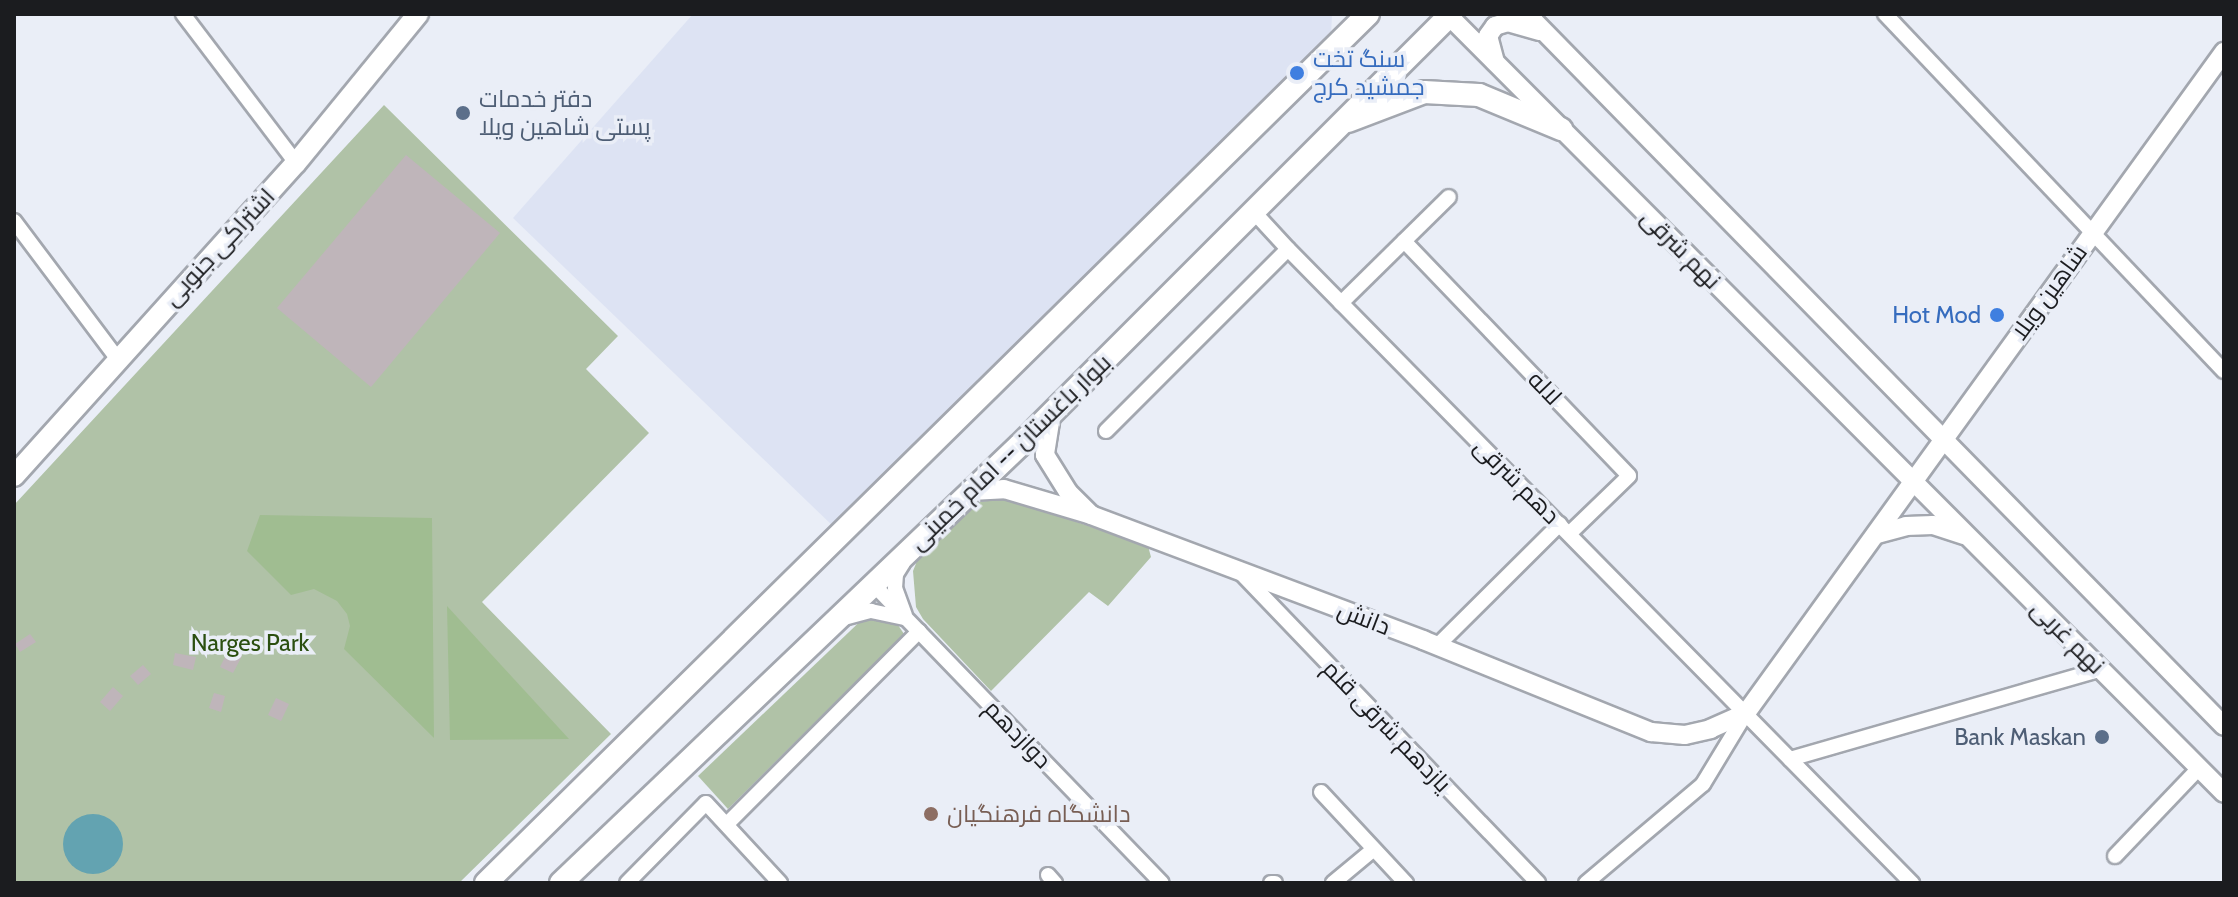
<!DOCTYPE html>
<html>
<head>
<meta charset="utf-8">
<style>
  body { margin:0 }
  #map { position:relative; width:2238px; height:897px; overflow:hidden; background:#eaeef7; font-family:Cabin,Cairo,sans-serif }
  div>[style] { position:absolute }
  .built>* { inset:0; background:#dde3f3 }
  .green>* { inset:0; background:#b0c2a7 }
  .forest>* { inset:0; background:#a0bd91 }
  .water>* { inset:0; background:#63a3b1 }
  .round { border-radius:50% }
  .building>* { inset:0; background:#bfb5ba }
  .roads { filter:drop-shadow(2px 0 #a3a7af) drop-shadow(-2px 0 #a3a7af) drop-shadow(0 2px #a3a7af) drop-shadow(0 -2px #a3a7af) }
  .minor>* { height:14px; margin:-7px; padding:0 7px; transform-origin:7px; border-radius:7px; background:#fff }
  .tertiary>* { height:18px; margin:-9px; padding:0 9px; transform-origin:9px; border-radius:9px; background:#fff }
  .secondary>* { height:20px; margin:-10px; padding:0 10px; transform-origin:10px; border-radius:10px; background:#fff }
  .primary>* { height:22px; margin:-11px; padding:0 11px; transform-origin:11px; border-radius:11px; background:#fff }
  .dots>* { width:22px; height:22px; translate:-50% -50%; box-sizing:border-box; border:4px solid #eaeef7; border-radius:50% }
  span { translate:-50% -50%; white-space:nowrap; text-align:center; line-height:1.15; -webkit-text-stroke:7px #eaeef7; paint-order:stroke }
  .shop-label { font-size:24px; color:#366cbe }
  .left { translate:0 -50%; text-align:left }
  .right { translate:-100% -50%; text-align:right }
  .service-label { font-size:24px; color:#4e5e75 }
  .street-label { font-size:24px; color:#1b1c1f }
  .park-label { font-size:24px; color:#2b4f10 }
  .education-label { font-size:24px; color:#785e54 }
  .frame { position:absolute; inset:0; border:16px solid #1b1c1f; pointer-events:none }
</style>
</head>
<body>
<div id="map">
  <div class="built">
    <i style="clip-path:polygon(693px 14px,1332px 14px,1331px 37px,836px 529px,513px 218px)"></i>
  </div>
  <div class="green">
    <i style="clip-path:polygon(384px 105px,618px 336px,586px 369px,649px 433px,482px 602px,611px 734px,459px 883px,14px 883px,14px 505px)"></i>
    <i style="clip-path:polygon(1008px 499px,1148px 546px,1151px 557px,1108px 606px,1089px 592px,991px 691px,923px 619px,916px 607px,913px 571px,921px 551px,977px 502px)"></i>
    <i style="clip-path:polygon(871px 611px,898px 625px,904px 634px,728px 809px,698px 776px)"></i>
  </div>
  <div class="forest">
    <i style="clip-path:polygon(260px 515px,432px 518px,434px 738px,344px 649px,350px 626px,347px 614px,337px 601px,314px 589px,291px 595px,247px 551px)"></i>
    <i style="clip-path:polygon(447px 606px,569px 739px,450px 740px)"></i>
  </div>
  <div class="water">
    <i class="round" style="left:63px;top:814px;width:60px;height:60px"></i>
  </div>
  <div class="building">
    <i style="clip-path:polygon(406px 155px,500px 233px,371px 387px,277px 308px)"></i>
    <i style="clip-path:polygon(30px 634px,36px 642px,20px 652px,15px 644px)"></i>
    <i style="clip-path:polygon(229px 649px,242px 656px,233px 673px,220px 667px)"></i>
    <i style="clip-path:polygon(175px 653px,196px 657px,193px 670px,173px 665px)"></i>
    <i style="clip-path:polygon(143px 665px,151px 674px,138px 685px,130px 676px)"></i>
    <i style="clip-path:polygon(113px 687px,123px 696px,110px 711px,100px 702px)"></i>
    <i style="clip-path:polygon(214px 693px,225px 696px,221px 712px,209px 708px)"></i>
    <i style="clip-path:polygon(276px 698px,289px 704px,281px 721px,268px 715px)"></i>
  </div>
  <div class="roads">
    <div class="minor">
      <i style="left:183px;top:14px;width:187px;rotate:52.8deg"></i>
      <i style="left:1885px;top:14px;width:492px;rotate:46.5deg"></i>
      <i style="left:14px;top:221px;width:171px;rotate:53.1deg"></i>
      <i style="left:1404px;top:241px;width:325px;rotate:46.2deg"></i>
      <i style="left:1629px;top:476px;width:83px;rotate:136deg"></i>
      <i style="left:1288px;top:249px;width:890px;rotate:45.46deg"></i>
      <i style="left:1341px;top:303px;width:151px;rotate:-44.5deg"></i>
      <i style="left:1106px;top:431px;width:257px;rotate:-45deg"></i>
      <i style="left:1288px;top:249px;width:50px;rotate:-132.6deg"></i>
      <i style="left:903px;top:563px;width:13px;rotate:122deg"></i>
      <i style="left:896px;top:574px;width:14px;rotate:94deg"></i>
      <i style="left:895px;top:588px;width:29px;rotate:70deg"></i>
      <i style="left:1240px;top:572px;width:431px;rotate:46.2deg"></i>
      <i style="left:872px;top:583px;width:417px;rotate:46deg"></i>
      <i style="left:844px;top:618px;width:28px;rotate:-15deg"></i>
      <i style="left:871px;top:611px;width:35px;rotate:12deg"></i>
      <i style="left:1437px;top:646px;width:173px;rotate:-44.8deg"></i>
      <i style="left:1790px;top:759px;width:324px;rotate:-16.1deg"></i>
      <i style="left:1321px;top:792px;width:125px;rotate:47deg"></i>
      <i style="left:727px;top:824px;width:272px;rotate:-45.1deg"></i>
      <i style="left:2115px;top:856px;width:122px;rotate:-46.3deg"></i>
      <i style="left:1048px;top:875px;width:11px;rotate:49deg"></i>
      <i style="left:627px;top:883px;width:112px;rotate:-45.4deg"></i>
      <i style="left:706px;top:803px;width:109px;rotate:47.2deg"></i>
      <i style="left:1271px;top:883px;width:4px"></i>
      <i style="left:1333px;top:883px;width:53px;rotate:-39.7deg"></i>
      <i style="left:1586px;top:883px;width:153px;rotate:-40.2deg"></i>
      <i style="left:1703px;top:784px;width:83px;rotate:-58.8deg"></i>
    </div>
    <div class="tertiary">
      <i style="left:1527px;top:14px;width:996px;rotate:45.61deg"></i>
      <i style="left:1449px;top:16px;width:1097px;rotate:45.07deg"></i>
      <i style="left:1495px;top:62px;width:27px;rotate:-105deg"></i>
      <i style="left:1488px;top:36px;width:12px;rotate:-55deg"></i>
      <i style="left:1495px;top:26px;width:14px;rotate:-17deg"></i>
      <i style="left:1508px;top:22px;width:33px;rotate:16deg"></i>
      <i style="left:1051px;top:416px;width:39px;rotate:99deg"></i>
      <i style="left:1045px;top:455px;width:44px;rotate:58.1deg"></i>
      <i style="left:1068px;top:492px;width:30px;rotate:45deg"></i>
      <i style="left:971px;top:491px;width:33px;rotate:-3deg"></i>
      <i style="left:1004px;top:489px;width:91px;rotate:16.6deg"></i>
      <i style="left:1091px;top:515px;width:355px;rotate:20.6deg"></i>
      <i style="left:1423px;top:640px;width:246px;rotate:22deg"></i>
      <i style="left:1651px;top:732px;width:34px;rotate:5deg"></i>
      <i style="left:1685px;top:735px;width:26px;rotate:-13deg"></i>
      <i style="left:1710px;top:729px;width:39px;rotate:-24deg"></i>
      <i style="left:1746px;top:713px;width:816px;rotate:-54.13deg"></i>
      <i style="left:1877px;top:534px;width:30px;rotate:-15deg"></i>
      <i style="left:1906px;top:526px;width:27px;rotate:-2deg"></i>
      <i style="left:1933px;top:525px;width:33px;rotate:18deg"></i>
    </div>
    <div class="secondary">
      <i style="left:14px;top:476px;width:421px;rotate:-48deg"></i>
      <i style="left:296px;top:163px;width:193px;rotate:-50.7deg"></i>
    </div>
    <div class="primary">
      <i style="left:1530px;top:14px;width:4px;rotate:76deg"></i>
      <i style="left:1348px;top:121px;width:81px;rotate:-20.9deg"></i>
      <i style="left:1424px;top:92px;width:55px;rotate:3.1deg"></i>
      <i style="left:1479px;top:95px;width:89px;rotate:22.5deg"></i>
      <i style="left:486px;top:883px;width:1238px;rotate:-44.57deg"></i>
      <i style="left:561px;top:883px;width:634px;rotate:-43.66deg"></i>
      <i style="left:1020px;top:445px;width:610px;rotate:-45deg"></i>
    </div>
  </div>
  <div class="dots">
    <i style="left:1297px;top:73px;background:#3f7fe0"></i>
    <i style="left:463px;top:113px;background:#5c6f8a"></i>
    <i style="left:1997px;top:315px;background:#3f7fe0"></i>
    <i style="left:2102px;top:737px;background:#5c6f8a"></i>
    <i style="left:931px;top:814px;background:#8d6e63"></i>
  </div>
  <div class="shop-label">
    <span class="left" style="left:1313px;top:73px">سنگ تخت<br>جمشید کرج</span>
    <span class="right" style="left:1981px;top:315px">Hot Mod</span>
  </div>
  <div class="service-label">
    <span class="left" style="left:479px;top:113px">دفتر خدمات<br>پستی شاهین ویلا</span>
    <span class="right" style="left:2086px;top:737px">Bank Maskan</span>
  </div>
  <div class="street-label">
    <span style="left:219px;top:247px;rotate:-47deg">اشتراکی جنوبی</span>
    <span style="left:1681px;top:249px;rotate:45deg">نهم شرقی</span>
    <span style="left:2049px;top:292px;rotate:-54deg">شاهین ویلا</span>
    <span style="left:1545px;top:388px;rotate:46deg">لاله</span>
    <span style="left:1010px;top:452px;rotate:-44deg">بلوار باغستان -- امام خمینی</span>
    <span style="left:1517px;top:481px;rotate:45deg">دهم شرقی</span>
    <span style="left:1364px;top:618px;rotate:21deg">دانش</span>
    <span style="left:2068px;top:637px;rotate:45deg">نهم غربی</span>
    <span style="left:1387px;top:726px;rotate:46deg">یازدهم شرقی قلم</span>
    <span style="left:1018px;top:734px;rotate:46deg">دوازدهم</span>
  </div>
  <div class="park-label">
    <span style="left:250px;top:643px">Narges Park</span>
  </div>
  <div class="education-label">
    <span class="left" style="left:947px;top:814px">دانشگاه فرهنگیان</span>
  </div>
  <div class="frame"></div>
</div>
</body>
</html>
